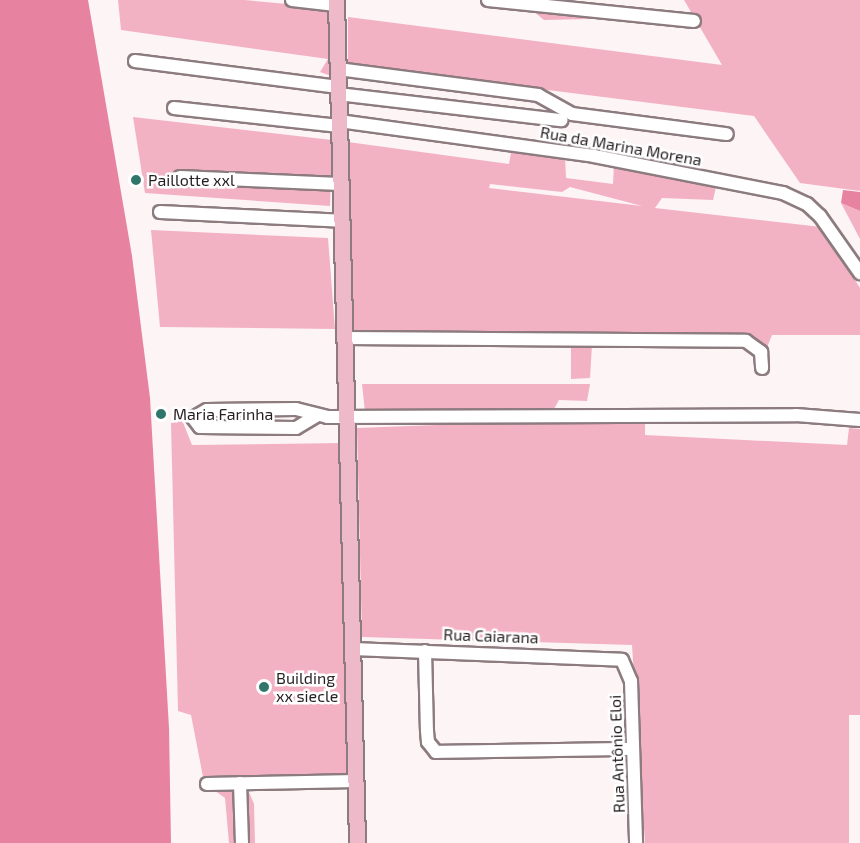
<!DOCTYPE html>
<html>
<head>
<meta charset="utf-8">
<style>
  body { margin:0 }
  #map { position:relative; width:860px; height:843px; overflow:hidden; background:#fdf4f6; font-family:"Exo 2",sans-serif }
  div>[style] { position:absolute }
  .green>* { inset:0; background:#f3b2c4 }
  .water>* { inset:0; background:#e882a1 }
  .roads { filter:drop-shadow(2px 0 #8c7b7f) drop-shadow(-2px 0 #8c7b7f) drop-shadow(0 2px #8c7b7f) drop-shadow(0 -2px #8c7b7f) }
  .minor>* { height:12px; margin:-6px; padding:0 6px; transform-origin:6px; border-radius:6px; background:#fff }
  .major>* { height:15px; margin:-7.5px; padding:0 7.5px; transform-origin:7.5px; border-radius:7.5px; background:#eeb9c8 }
  .dots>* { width:16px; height:16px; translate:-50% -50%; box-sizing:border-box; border:3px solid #fff; border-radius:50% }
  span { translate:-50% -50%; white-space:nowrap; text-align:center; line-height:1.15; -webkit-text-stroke:5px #fff; paint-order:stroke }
  .street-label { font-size:16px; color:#261f21 }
  .poi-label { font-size:16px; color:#261f21 }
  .left { translate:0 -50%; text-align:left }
</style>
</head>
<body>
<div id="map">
  <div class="green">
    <i style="clip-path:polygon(118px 0,244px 0,331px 8px,334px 77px,320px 72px,328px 59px,121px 30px)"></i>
    <i style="clip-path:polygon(684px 0,860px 0,860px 191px,800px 183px,754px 116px,348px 65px,348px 17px,722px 65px)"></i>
    <i style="clip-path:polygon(527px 6px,592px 13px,590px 19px,544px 20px)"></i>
    <i style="clip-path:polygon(133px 117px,332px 140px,330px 206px,145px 193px)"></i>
    <i style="clip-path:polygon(evenodd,348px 142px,509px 164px,512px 147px,565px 156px,566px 178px,613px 184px,614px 162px,717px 183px,713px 200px,662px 198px,655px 208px,821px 227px,860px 288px,860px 335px,772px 335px,766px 350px,753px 338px,592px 340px,354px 335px,348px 142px,490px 184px,562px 192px,570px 187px,642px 206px,489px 188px,490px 184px)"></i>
    <i style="clip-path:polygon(841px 203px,860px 211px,860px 239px)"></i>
    <i style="clip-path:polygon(151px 230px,328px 238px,335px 329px,160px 327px)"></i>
    <i style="clip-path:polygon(592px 345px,590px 378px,571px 379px,571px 348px)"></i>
    <i style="clip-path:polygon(362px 384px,590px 384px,587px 401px,559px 400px,554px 409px,365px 412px)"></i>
    <i style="clip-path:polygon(645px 417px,645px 435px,847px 445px,849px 428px,860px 429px,860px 715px,849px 715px,849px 843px,645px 843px,632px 645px,362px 637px,357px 428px)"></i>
    <i style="clip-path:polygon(182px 420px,192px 445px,343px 443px,348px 781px,204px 782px,191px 715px,178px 711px,171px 423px)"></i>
    <i style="clip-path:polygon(246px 785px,254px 804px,255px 843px,229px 843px,225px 798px,211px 788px)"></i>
  </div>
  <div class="water">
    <i style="clip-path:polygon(0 0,88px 0,132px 256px,150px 398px,169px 728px,171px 843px,0 843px)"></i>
    <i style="clip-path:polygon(843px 190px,860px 192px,860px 211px,841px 203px)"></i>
  </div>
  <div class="roads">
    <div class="minor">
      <i style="left:292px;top:0;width:44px;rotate:6.5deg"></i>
      <i style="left:488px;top:0;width:207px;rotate:5.8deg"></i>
      <i style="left:135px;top:61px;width:205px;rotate:7.3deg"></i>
      <i style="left:338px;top:69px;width:202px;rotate:7.4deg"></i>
      <i style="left:538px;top:95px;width:39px;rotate:29deg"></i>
      <i style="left:572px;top:114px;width:156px;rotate:7.4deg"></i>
      <i style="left:338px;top:94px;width:225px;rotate:6.7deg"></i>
      <i style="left:174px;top:108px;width:166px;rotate:6.2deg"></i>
      <i style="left:339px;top:121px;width:257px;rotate:7.8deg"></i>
      <i style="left:594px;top:156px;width:193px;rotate:11.1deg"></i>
      <i style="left:783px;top:193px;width:26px;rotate:25deg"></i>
      <i style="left:807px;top:204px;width:18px;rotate:43deg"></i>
      <i style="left:820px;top:216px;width:70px;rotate:54.9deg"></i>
      <i style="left:180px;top:177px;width:160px;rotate:2.5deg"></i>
      <i style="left:160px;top:212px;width:181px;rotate:2.8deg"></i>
      <i style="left:345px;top:338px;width:401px;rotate:0.4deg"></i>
      <i style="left:746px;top:341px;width:19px;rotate:36deg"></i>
      <i style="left:761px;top:352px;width:16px;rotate:86deg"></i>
      <i style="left:316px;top:416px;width:23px;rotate:149deg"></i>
      <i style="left:296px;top:428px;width:96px;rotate:-179.4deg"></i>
      <i style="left:200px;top:427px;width:11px;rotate:-128deg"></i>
      <i style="left:193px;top:418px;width:16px;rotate:-30deg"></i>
      <i style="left:207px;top:410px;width:89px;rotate:-0.6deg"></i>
      <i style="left:296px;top:409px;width:32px;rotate:14deg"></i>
      <i style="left:327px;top:417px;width:469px;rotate:-0.2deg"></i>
      <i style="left:796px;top:415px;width:64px;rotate:4.5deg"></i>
      <i style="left:353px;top:649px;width:269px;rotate:2.3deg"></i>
      <i style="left:622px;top:660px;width:23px;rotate:67deg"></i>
      <i style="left:631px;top:681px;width:162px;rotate:88.2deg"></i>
      <i style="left:425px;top:651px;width:80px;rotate:88.6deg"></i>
      <i style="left:427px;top:731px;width:11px;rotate:85deg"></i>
      <i style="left:428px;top:742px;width:13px;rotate:51deg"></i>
      <i style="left:436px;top:752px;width:196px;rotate:-0.9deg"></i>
      <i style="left:240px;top:783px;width:60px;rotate:88.1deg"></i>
      <i style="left:207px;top:784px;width:149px;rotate:-1.2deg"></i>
    </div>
    <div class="major">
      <i style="left:336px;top:0;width:843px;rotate:88.57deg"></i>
    </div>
  </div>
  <div class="dots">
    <i style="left:136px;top:180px;background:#31766b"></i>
    <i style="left:161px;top:414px;background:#31766b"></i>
    <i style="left:264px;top:687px;background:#31766b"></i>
  </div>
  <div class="street-label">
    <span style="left:621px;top:146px;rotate:10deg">Rua da Marina Morena</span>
    <span style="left:491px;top:636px;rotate:2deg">Rua Caiarana</span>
    <span style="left:617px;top:754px;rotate:-92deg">Rua Antônio Eloi</span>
  </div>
  <div class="poi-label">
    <span class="left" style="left:148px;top:180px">Paillotte xxl</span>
    <span class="left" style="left:173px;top:414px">Maria Farinha</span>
    <span class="left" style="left:276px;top:687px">Building<br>xx siecle</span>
  </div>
</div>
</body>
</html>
